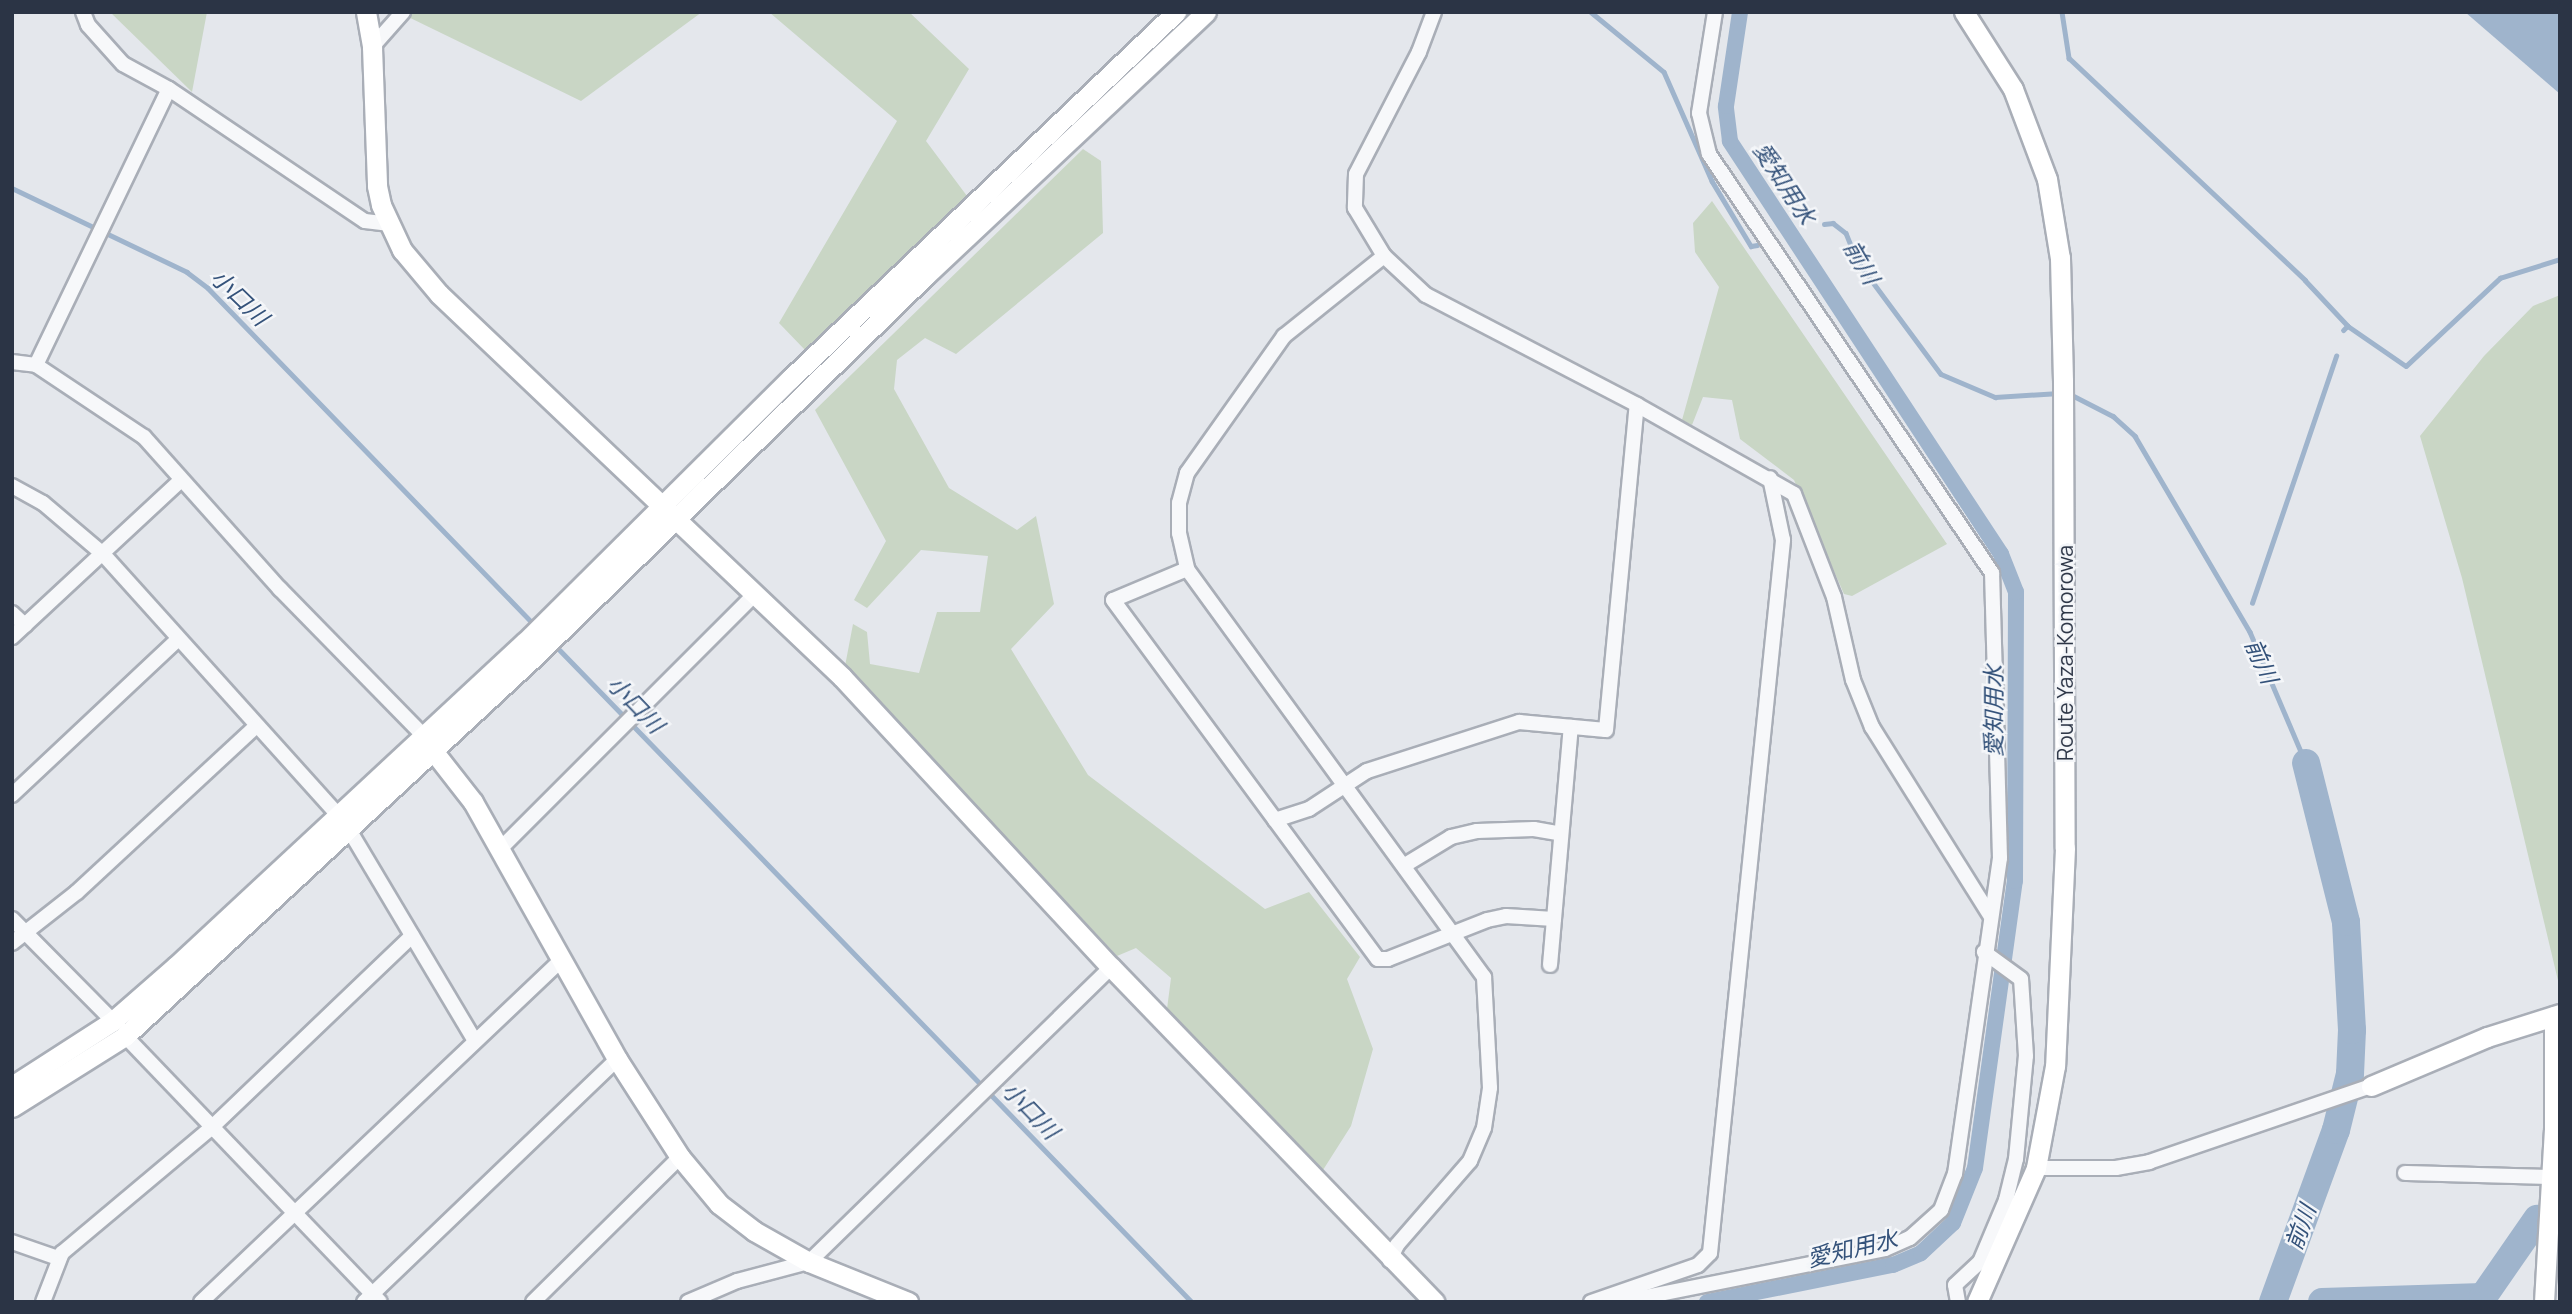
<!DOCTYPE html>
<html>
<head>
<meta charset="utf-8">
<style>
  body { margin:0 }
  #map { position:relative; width:2572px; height:1314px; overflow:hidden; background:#e4e7ec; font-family:Manrope,"Noto Sans JP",sans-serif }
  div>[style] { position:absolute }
  .green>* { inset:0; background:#c9d6c5 }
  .water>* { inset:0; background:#9fb4cc }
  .stream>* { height:4.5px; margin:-2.25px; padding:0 2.25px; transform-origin:2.25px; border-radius:2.25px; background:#9fb4cc }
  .canal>* { height:16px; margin:-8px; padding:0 8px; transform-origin:8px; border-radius:8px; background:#9fb4cc }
  .river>* { height:28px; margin:-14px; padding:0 14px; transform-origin:14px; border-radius:14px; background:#9fb4cc }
  .roads { filter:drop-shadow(2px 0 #a9aeb7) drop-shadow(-2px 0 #a9aeb7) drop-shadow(0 2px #a9aeb7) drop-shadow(0 -2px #a9aeb7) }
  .street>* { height:14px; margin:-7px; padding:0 7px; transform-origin:7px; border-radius:7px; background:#f7f8fa }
  .secondary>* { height:19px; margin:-9.5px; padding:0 9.5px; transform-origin:9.5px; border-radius:9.5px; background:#fff }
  span { translate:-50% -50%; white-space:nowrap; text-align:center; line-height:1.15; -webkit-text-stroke:5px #f4f6f9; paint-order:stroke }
  .street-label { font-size:21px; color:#2b3445 }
  .water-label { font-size:23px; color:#34527a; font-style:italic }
  .frame { position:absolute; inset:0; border:14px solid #2b3445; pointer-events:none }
</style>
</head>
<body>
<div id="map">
  <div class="green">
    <i style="clip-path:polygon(110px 12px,207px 12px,192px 92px)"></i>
    <i style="clip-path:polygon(398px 12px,702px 12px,581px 101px)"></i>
    <i style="clip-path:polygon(769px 12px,909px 12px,969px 69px,926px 141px,967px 196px,806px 351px,779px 323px,897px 121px)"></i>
    <i style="clip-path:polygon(1083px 149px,1101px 161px,1103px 233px,956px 354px,925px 338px,897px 360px,894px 389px,949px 488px,1017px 530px,1036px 516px,1054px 604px,1011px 649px,1088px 775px,1265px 909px,1309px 892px,1360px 957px,1347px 979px,1373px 1049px,1351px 1126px,1323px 1170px,1167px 1009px,1171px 978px,1136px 948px,1117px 956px,845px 666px,853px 624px,867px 632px,870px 664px,919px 673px,937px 612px,980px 612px,988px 556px,921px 550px,867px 608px,854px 600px,886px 541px,815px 410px)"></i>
    <i style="clip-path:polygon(1712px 201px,1947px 544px,1852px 596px,1844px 594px,1794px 480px,1740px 439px,1732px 400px,1703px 397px,1692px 425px,1682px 420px,1719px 287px,1695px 252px,1693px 223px)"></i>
    <i style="clip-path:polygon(2560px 295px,2560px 989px,2462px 578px,2420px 436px,2484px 356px,2533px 306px)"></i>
  </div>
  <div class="water">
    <i style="clip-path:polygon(2465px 12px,2560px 12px,2560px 94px)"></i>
  </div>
  <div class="stream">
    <i style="left:1591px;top:12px;width:94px;rotate:39.4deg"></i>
    <i style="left:1664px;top:72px;width:119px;rotate:66.2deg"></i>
    <i style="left:1712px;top:181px;width:76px;rotate:59deg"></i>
    <i style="left:1751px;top:246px;width:6px;rotate:-9deg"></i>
    <i style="left:2062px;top:12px;width:47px;rotate:81.3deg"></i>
    <i style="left:2069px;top:58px;width:324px;rotate:43.2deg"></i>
    <i style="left:2305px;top:280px;width:63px;rotate:46.9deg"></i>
    <i style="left:2348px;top:326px;width:6px;rotate:135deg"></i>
    <i style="left:12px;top:188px;width:194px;rotate:25.6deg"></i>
    <i style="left:187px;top:272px;width:26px;rotate:37deg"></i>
    <i style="left:208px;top:288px;width:468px;rotate:45.9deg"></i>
    <i style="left:1824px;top:224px;width:9px;rotate:-6deg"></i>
    <i style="left:1833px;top:223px;width:16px;rotate:38deg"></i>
    <i style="left:1846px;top:233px;width:31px;rotate:68deg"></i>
    <i style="left:1858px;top:262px;width:139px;rotate:53.5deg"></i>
    <i style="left:1941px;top:374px;width:59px;rotate:23.1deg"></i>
    <i style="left:1995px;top:397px;width:64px;rotate:-3.6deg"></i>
    <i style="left:2348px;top:326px;width:70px;rotate:34.6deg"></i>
    <i style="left:2406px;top:366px;width:129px;rotate:-43.1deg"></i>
    <i style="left:2500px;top:278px;width:63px;rotate:-17.6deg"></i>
    <i style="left:2068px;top:393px;width:51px;rotate:27.1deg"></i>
    <i style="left:2113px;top:416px;width:30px;rotate:42deg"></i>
    <i style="left:2135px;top:436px;width:227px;rotate:59.6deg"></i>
    <i style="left:2250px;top:632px;width:142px;rotate:66.9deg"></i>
    <i style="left:2252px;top:603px;width:261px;rotate:-71.2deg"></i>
    <i style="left:555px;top:645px;width:915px;rotate:45.89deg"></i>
  </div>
  <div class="canal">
    <i style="left:1707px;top:1302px;width:190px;rotate:-11.3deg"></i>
    <i style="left:1893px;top:1265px;width:30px;rotate:-23deg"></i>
    <i style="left:1921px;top:1253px;width:44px;rotate:-43.2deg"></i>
    <i style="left:1953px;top:1223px;width:59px;rotate:-68.2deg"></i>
    <i style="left:1975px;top:1168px;width:290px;rotate:-82.1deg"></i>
    <i style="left:2015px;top:881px;width:289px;rotate:-89.8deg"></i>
    <i style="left:2016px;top:592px;width:41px;rotate:-111.5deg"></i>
    <i style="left:2001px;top:554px;width:494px;rotate:-123.3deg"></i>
    <i style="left:1730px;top:141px;width:35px;rotate:-97deg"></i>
    <i style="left:1726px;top:106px;width:95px;rotate:-81.5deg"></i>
  </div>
  <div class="river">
    <i style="left:2273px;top:1302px;width:183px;rotate:-69.9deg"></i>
    <i style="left:2336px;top:1130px;width:58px;rotate:-76deg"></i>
    <i style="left:2350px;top:1074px;width:44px;rotate:-87.4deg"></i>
    <i style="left:2352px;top:1030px;width:108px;rotate:-93.2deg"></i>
    <i style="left:2346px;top:922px;width:164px;rotate:-104.1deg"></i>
    <i style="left:2322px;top:1302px;width:161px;rotate:-1.8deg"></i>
    <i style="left:2483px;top:1297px;width:95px;rotate:-55.3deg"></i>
  </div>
  <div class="roads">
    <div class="street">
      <i style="left:83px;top:12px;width:14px;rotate:69deg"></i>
      <i style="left:88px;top:25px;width:52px;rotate:48.1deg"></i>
      <i style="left:123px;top:64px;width:52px;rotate:28.5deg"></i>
      <i style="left:169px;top:89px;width:236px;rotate:34deg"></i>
      <i style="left:365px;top:221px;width:23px;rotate:7deg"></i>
      <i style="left:1434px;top:12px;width:43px;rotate:110.6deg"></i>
      <i style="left:1419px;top:52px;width:137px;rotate:117.3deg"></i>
      <i style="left:1356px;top:174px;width:34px;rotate:92deg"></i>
      <i style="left:1355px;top:208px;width:56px;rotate:58.9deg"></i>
      <i style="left:1384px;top:256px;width:57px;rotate:42.9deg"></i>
      <i style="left:1426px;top:295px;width:238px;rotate:27.5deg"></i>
      <i style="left:1637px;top:405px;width:180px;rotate:29.5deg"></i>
      <i style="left:1794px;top:494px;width:110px;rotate:68.8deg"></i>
      <i style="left:1834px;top:597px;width:85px;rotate:77.1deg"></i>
      <i style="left:1853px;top:680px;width:51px;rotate:68deg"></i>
      <i style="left:1872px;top:727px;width:222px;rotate:57.9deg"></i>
      <i style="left:372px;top:47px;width:47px;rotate:-48.5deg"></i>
      <i style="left:1384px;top:256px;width:128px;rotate:141.3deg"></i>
      <i style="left:1284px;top:336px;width:168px;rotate:125.3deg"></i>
      <i style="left:1187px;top:473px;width:31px;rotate:105deg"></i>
      <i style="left:1179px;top:503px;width:30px;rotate:90deg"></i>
      <i style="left:1179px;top:533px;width:37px;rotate:77deg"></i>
      <i style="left:1187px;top:569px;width:505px;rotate:53.95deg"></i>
      <i style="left:1484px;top:977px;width:111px;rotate:86.9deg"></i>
      <i style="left:1490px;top:1088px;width:40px;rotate:98.5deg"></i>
      <i style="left:1484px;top:1128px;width:36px;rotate:113deg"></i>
      <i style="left:1470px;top:1161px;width:111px;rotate:131deg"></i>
      <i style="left:1397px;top:1245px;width:17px;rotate:115deg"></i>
      <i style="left:12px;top:362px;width:24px;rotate:7deg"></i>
      <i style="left:36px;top:365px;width:130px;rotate:33.7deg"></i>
      <i style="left:144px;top:437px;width:204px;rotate:48.2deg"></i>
      <i style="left:280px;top:589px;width:203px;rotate:45.6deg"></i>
      <i style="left:36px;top:365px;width:306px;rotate:-64.3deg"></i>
      <i style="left:12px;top:486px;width:35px;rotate:29deg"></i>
      <i style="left:43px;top:503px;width:79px;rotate:40.4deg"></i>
      <i style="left:103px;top:554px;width:350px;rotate:48deg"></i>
      <i style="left:1187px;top:569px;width:80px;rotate:157.3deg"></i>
      <i style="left:1113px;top:600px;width:446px;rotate:53.6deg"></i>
      <i style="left:1378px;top:959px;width:10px"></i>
      <i style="left:1388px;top:959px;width:106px;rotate:-21.5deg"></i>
      <i style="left:1487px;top:920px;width:19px;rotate:-12deg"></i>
      <i style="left:1506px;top:916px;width:48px;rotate:3.6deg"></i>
      <i style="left:12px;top:613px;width:18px;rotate:43deg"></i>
      <i style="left:12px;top:637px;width:231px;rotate:-42.9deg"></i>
      <i style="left:12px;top:795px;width:226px;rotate:-43.2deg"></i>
      <i style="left:1275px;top:820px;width:36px;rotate:-18deg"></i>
      <i style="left:1309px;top:809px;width:69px;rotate:-33.2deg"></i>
      <i style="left:1367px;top:771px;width:160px;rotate:-17.9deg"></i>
      <i style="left:1519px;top:722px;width:87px;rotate:5.3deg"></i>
      <i style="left:1606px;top:730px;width:326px;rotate:-84.6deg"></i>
      <i style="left:348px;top:828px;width:248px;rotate:59.2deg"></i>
      <i style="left:500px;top:849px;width:361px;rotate:-45deg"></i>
      <i style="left:1405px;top:865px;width:54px;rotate:-31.3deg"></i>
      <i style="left:1451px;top:837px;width:27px;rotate:-13deg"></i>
      <i style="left:1477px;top:831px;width:57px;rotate:-2deg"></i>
      <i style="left:1534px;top:829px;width:27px;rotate:10deg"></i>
      <i style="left:12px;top:919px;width:144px;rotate:45.3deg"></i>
      <i style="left:12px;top:943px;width:83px;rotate:-38.1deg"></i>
      <i style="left:77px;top:892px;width:243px;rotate:-42.8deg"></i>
      <i style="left:1550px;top:965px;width:239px;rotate:-85deg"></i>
      <i style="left:125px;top:1036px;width:368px;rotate:46.2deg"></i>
      <i style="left:2036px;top:1168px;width:80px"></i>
      <i style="left:2116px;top:1168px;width:34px;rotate:-10deg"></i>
      <i style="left:2149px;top:1162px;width:235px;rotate:-18.9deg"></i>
      <i style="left:2405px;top:1173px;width:146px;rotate:1.6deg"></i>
      <i style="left:12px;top:1242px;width:49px;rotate:19.2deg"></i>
      <i style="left:43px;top:1302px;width:53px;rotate:-68.8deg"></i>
      <i style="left:62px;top:1253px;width:194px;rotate:-40deg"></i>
      <i style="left:211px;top:1128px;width:278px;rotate:-43.7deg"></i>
      <i style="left:201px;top:1302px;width:498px;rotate:-43.5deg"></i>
      <i style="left:364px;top:1302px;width:351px;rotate:-43.8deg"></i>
      <i style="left:533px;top:1302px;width:206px;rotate:-44.6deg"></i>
      <i style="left:688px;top:1302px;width:53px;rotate:-23.2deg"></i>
      <i style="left:737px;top:1281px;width:74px;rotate:-14.8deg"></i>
      <i style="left:809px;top:1262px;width:422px;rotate:-44.3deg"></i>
      <i style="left:1591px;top:1302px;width:113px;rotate:-19.1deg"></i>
      <i style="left:1698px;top:1265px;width:17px;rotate:-45deg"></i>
      <i style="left:1710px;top:1253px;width:717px;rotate:-84.15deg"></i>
      <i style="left:1783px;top:540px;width:63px;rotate:-101.8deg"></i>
      <i style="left:1620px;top:1302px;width:270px;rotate:-11.3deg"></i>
      <i style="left:1885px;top:1249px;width:27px;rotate:-24deg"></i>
      <i style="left:1910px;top:1238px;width:42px;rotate:-42.1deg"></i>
      <i style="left:1941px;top:1210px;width:39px;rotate:-69deg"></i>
      <i style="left:1955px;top:1174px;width:319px;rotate:-81.9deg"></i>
      <i style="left:2000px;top:858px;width:285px;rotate:-91.6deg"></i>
      <i style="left:1992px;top:573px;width:506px;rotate:-124.04deg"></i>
      <i style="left:1709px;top:154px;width:42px;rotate:-103.7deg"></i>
      <i style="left:1699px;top:113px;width:102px;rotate:-81deg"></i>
      <i style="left:1958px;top:1302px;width:17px;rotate:-100deg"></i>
      <i style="left:1955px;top:1285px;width:34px;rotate:-43deg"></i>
      <i style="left:1980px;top:1262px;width:67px;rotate:-67.2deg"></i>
      <i style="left:2006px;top:1200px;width:42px;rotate:-76.3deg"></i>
      <i style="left:2016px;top:1159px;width:103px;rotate:-84.5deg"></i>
      <i style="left:2026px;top:1056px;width:77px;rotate:-93.7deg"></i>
      <i style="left:2021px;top:979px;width:46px;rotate:-143.9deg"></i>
    </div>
    <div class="secondary">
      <i style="left:366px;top:12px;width:36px;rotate:80deg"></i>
      <i style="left:372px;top:47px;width:139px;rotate:87.9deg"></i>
      <i style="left:377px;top:186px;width:19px;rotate:78deg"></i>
      <i style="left:381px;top:205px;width:50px;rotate:65deg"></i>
      <i style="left:402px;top:250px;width:57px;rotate:49.9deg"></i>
      <i style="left:439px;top:294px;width:556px;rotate:43.54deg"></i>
      <i style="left:842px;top:677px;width:396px;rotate:47.2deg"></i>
      <i style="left:1111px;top:967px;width:466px;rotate:46deg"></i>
      <i style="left:1964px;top:12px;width:91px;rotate:57.5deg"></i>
      <i style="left:2013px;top:89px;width:96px;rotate:69.3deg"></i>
      <i style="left:2047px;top:179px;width:80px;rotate:80.7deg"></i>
      <i style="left:2060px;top:258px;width:123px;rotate:88.6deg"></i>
      <i style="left:2063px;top:381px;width:467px;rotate:89.8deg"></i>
      <i style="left:2065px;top:848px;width:218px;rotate:92.6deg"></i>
      <i style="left:2055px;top:1066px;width:104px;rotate:100.6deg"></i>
      <i style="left:2036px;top:1168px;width:146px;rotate:113.8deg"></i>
      <i style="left:434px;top:752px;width:63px;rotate:52deg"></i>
      <i style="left:473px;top:802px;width:295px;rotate:60.7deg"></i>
      <i style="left:617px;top:1059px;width:117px;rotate:57.3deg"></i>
      <i style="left:680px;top:1157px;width:61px;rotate:50.3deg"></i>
      <i style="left:719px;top:1204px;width:44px;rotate:37.6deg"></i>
      <i style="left:754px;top:1231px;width:63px;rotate:29.4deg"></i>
      <i style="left:809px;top:1262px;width:107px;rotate:22deg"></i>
      <i style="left:12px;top:1086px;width:120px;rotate:-32.8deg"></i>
      <i style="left:113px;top:1021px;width:84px;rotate:-41.1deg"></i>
      <i style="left:176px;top:966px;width:476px;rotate:-42.9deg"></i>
      <i style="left:525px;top:642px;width:373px;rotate:-44.8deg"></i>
      <i style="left:790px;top:379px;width:533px;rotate:-43.55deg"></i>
      <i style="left:2371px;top:1086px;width:126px;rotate:-22.9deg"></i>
      <i style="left:2487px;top:1037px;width:77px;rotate:-17.5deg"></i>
      <i style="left:12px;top:1107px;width:133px;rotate:-32.1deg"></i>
      <i style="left:125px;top:1036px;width:559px;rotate:-42.83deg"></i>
      <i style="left:535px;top:656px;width:546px;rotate:-44.26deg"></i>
      <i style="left:926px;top:275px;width:384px;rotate:-43.2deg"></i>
      <i style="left:2544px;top:1302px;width:172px;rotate:-86.7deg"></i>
      <i style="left:2554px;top:1130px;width:114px;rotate:-90deg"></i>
    </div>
  </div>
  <div class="street-label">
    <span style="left:2065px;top:653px;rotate:-90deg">Route Yaza-Komorowa</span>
  </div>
  <div class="water-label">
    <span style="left:1785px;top:183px;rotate:57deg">愛知用水</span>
    <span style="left:1862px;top:262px;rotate:60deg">前川</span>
    <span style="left:240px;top:297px;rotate:44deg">小口川</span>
    <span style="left:2262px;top:661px;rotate:66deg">前川</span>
    <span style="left:636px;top:704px;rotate:46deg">小口川</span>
    <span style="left:1993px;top:711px;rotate:-90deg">愛知用水</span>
    <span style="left:1031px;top:1110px;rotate:46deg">小口川</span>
    <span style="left:2300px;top:1227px;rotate:-70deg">前川</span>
    <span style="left:1852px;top:1248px;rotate:-13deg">愛知用水</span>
  </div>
  <div class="frame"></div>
</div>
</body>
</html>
